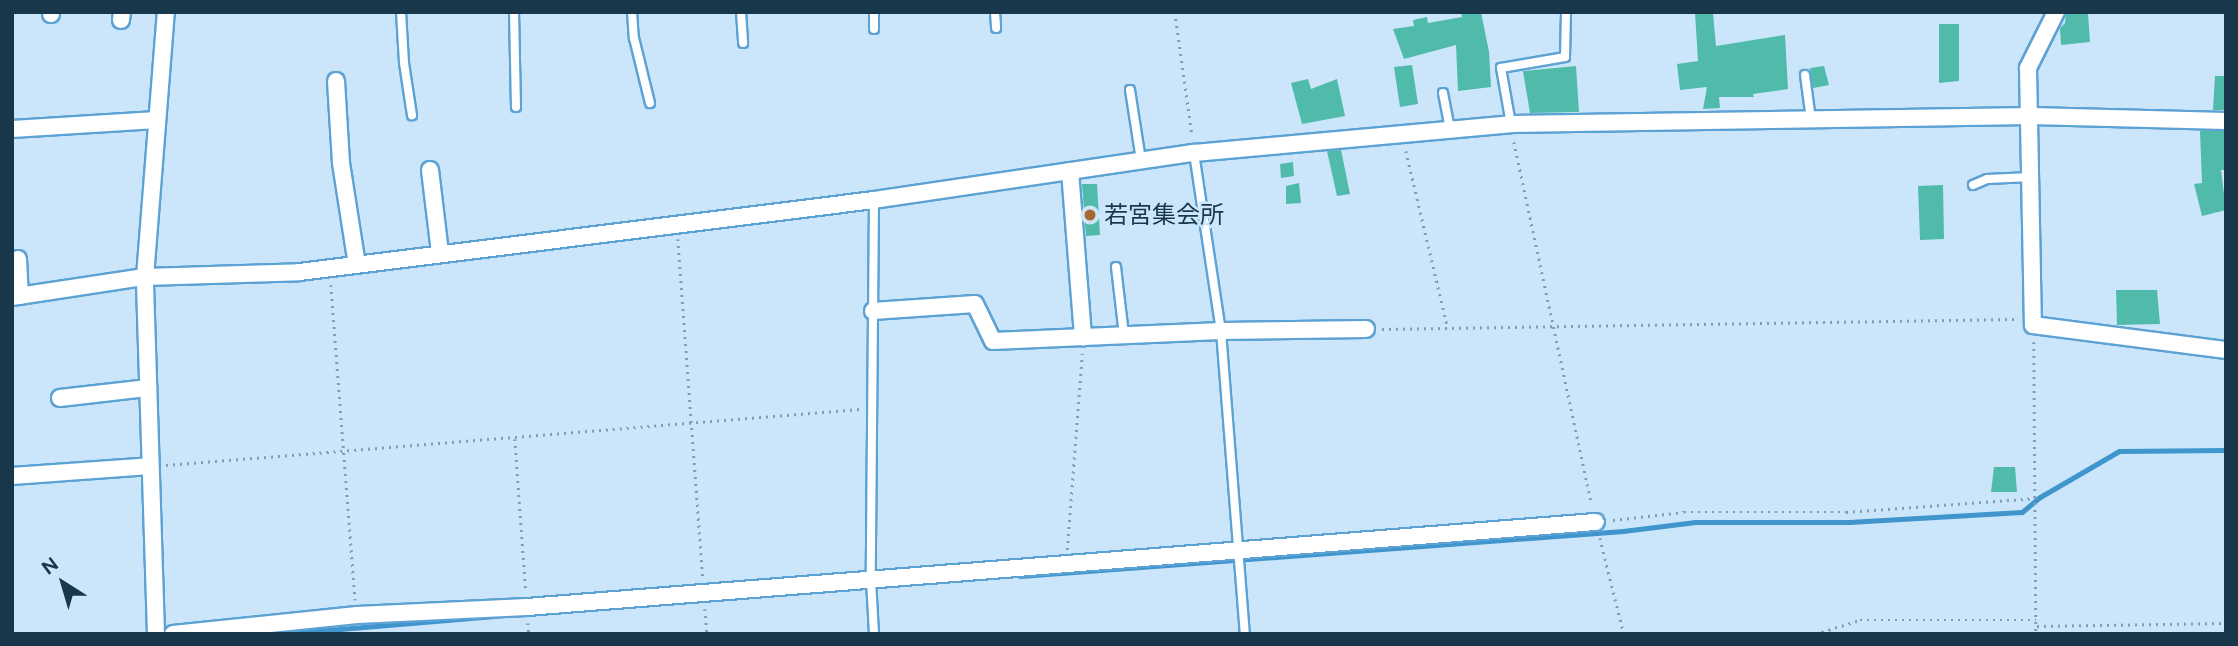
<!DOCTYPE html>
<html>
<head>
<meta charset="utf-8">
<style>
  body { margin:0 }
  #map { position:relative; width:2238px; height:646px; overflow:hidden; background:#cbe6fb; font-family:Figtree,"Noto Sans JP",sans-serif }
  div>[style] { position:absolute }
  .stream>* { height:5px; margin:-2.5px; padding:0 2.5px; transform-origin:2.5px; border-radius:2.5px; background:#4095cd }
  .building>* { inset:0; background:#50bbaa }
  .path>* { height:2.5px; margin-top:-1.25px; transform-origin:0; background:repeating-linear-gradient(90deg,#819db2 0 2px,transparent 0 7px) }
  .roads { filter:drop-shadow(2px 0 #5da2d4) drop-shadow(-2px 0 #5da2d4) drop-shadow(0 2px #5da2d4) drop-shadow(0 -2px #5da2d4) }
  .lane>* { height:8px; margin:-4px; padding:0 4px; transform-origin:4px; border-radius:4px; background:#fff }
  .street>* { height:16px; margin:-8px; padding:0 8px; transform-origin:8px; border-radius:8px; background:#fff }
  .dots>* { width:19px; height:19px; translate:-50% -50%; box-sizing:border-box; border:4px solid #cbe6fb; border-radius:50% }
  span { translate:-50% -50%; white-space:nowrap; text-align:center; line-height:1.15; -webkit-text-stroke:5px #cbe6fb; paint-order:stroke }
  .poi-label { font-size:24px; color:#19374b }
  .left { translate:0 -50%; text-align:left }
  .frame { position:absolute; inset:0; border:14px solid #19374b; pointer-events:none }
  .north { position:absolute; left:28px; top:548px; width:70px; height:70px; -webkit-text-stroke:5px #cbe6fb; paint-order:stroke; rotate:323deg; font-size:19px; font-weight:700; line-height:28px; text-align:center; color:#19374b }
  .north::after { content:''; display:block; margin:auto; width:24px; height:32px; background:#19374b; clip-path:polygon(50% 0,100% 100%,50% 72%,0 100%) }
</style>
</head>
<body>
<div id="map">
  <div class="stream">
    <i style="left:1020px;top:576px;width:605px;rotate:-4.27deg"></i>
    <i style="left:1623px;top:531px;width:73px;rotate:-7.1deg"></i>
    <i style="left:1695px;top:522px;width:154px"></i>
    <i style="left:1849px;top:522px;width:173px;rotate:-3.3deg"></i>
    <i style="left:2022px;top:512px;width:23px;rotate:-40deg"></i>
    <i style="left:2040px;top:497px;width:91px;rotate:-30.2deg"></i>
    <i style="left:2119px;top:451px;width:107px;rotate:-0.5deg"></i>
    <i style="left:281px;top:634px;width:217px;rotate:-4.8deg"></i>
  </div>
  <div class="building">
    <i style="clip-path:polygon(1461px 12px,1481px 12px,1489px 52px,1491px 87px,1458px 91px,1456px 45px,1404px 59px,1393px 29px,1414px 26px,1413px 20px,1427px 17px,1428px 23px,1462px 17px)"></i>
    <i style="clip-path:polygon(1695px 12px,1713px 13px,1716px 46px,1785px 35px,1788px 89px,1753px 94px,1754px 97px,1719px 97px,1720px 108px,1703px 109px,1707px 87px,1680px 90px,1677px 64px,1698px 61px)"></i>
    <i style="clip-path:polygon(2066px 12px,2088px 13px,2090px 42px,2061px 45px,2060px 28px,2065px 23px)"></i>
    <i style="clip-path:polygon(1939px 24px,1959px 24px,1959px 81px,1939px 83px)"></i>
    <i style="clip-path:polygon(1412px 65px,1418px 104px,1400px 107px,1394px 67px)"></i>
    <i style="clip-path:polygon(1576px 66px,1579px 112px,1530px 113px,1523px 71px)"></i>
    <i style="clip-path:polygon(1824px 66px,1829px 85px,1813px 88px,1810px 68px)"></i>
    <i style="clip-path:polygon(2215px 76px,2226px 76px,2226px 110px,2213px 110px)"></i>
    <i style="clip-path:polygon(1308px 79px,1311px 89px,1337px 79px,1345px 116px,1302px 124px,1291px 83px)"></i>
    <i style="clip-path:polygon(2200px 131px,2226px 131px,2226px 170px,2221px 170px,2226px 210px,2202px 216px,2194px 184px,2202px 183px)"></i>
    <i style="clip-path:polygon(1341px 150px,1350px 194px,1337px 196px,1327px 151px)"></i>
    <i style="clip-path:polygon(1293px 162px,1294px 176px,1281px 178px,1280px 164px)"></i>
    <i style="clip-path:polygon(1299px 183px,1301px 203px,1286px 204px,1286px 186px)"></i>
    <i style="clip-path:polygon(1082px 184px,1097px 184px,1100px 235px,1086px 236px)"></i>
    <i style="clip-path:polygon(1943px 185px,1944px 239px,1920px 240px,1918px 186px)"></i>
    <i style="clip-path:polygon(2116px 290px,2157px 290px,2160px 324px,2117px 325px)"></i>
    <i style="clip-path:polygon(1994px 467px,2015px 467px,2017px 492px,1991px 492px)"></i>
  </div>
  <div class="path">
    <i style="left:1175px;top:12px;width:124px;rotate:82.1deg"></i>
    <i style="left:1514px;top:142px;width:371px;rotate:77.9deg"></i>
    <i style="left:1406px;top:151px;width:182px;rotate:76.7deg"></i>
    <i style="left:678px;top:239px;width:340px;rotate:85.8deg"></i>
    <i style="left:331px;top:285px;width:316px;rotate:85.6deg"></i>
    <i style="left:1382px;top:329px;width:634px;rotate:-0.9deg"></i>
    <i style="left:2034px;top:342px;width:292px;rotate:89.6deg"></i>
    <i style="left:515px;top:439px;width:153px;rotate:85.9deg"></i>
    <i style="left:166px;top:465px;width:696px;rotate:-4.61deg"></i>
    <i style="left:1613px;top:520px;width:71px;rotate:-6.4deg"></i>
    <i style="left:1684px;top:512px;width:162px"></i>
    <i style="left:1846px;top:512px;width:190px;rotate:-4.2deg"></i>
    <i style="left:1600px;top:538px;width:99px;rotate:76deg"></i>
    <i style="left:1067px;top:550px;width:197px;rotate:-85.6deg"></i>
    <i style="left:705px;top:609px;width:25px;rotate:85deg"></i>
    <i style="left:528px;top:623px;width:11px;rotate:85deg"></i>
    <i style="left:2037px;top:626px;width:189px;rotate:-0.9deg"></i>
    <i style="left:1815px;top:634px;width:47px;rotate:-17.3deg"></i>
    <i style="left:1860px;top:620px;width:176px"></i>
  </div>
  <div class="roads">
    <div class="lane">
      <i style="left:401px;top:12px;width:51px;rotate:86.6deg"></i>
      <i style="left:404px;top:63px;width:53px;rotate:81.3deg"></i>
      <i style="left:514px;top:12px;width:95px;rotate:88.8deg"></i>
      <i style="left:632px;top:12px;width:26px;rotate:86deg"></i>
      <i style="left:634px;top:38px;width:67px;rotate:76.2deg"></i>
      <i style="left:741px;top:12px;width:31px;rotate:86deg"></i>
      <i style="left:874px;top:12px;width:17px;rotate:90deg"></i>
      <i style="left:995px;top:12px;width:16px;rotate:86deg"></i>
      <i style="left:1805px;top:75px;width:45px;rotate:82.4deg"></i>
      <i style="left:1130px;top:90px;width:71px;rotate:81.1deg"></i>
      <i style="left:1443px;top:93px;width:38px;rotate:79deg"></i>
      <i style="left:1511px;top:124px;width:57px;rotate:-100.1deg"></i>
      <i style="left:1501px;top:68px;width:65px;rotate:-9.8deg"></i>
      <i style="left:1565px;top:57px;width:45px;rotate:-88.7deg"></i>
      <i style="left:1194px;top:153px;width:180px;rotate:81.4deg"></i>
      <i style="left:1221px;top:331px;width:304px;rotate:85.5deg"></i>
      <i style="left:1973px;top:185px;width:15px;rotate:-23deg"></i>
      <i style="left:1987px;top:179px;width:44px;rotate:-2.6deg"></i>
      <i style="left:874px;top:200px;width:380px;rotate:90.5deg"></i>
      <i style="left:871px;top:580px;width:54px;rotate:86.8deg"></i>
      <i style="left:1116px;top:267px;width:68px;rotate:83.3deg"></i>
    </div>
    <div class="street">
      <i style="left:2056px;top:12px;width:63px;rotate:116.6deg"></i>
      <i style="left:2028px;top:68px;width:257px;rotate:88.9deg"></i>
      <i style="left:2033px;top:325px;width:195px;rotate:7.4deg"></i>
      <i style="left:51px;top:14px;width:2px;rotate:-90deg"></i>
      <i style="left:121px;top:20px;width:8px;rotate:-83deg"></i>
      <i style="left:336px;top:81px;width:82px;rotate:86.5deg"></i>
      <i style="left:341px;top:163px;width:103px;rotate:81.1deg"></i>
      <i style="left:12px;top:129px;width:145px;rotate:-3.6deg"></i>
      <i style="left:430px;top:170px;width:84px;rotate:83.1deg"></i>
      <i style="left:1070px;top:171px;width:167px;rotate:85.5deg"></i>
      <i style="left:18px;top:259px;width:37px;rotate:87deg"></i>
      <i style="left:12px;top:297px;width:134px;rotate:-8.6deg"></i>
      <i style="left:145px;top:277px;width:155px;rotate:-1.8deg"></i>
      <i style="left:300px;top:272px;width:578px;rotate:-7.15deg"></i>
      <i style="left:874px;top:200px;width:323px;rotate:-8.4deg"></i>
      <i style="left:1194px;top:153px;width:318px;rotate:-5.2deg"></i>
      <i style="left:1511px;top:124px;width:520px;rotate:-0.88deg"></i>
      <i style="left:2031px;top:116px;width:195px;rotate:1.5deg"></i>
      <i style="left:873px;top:311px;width:102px;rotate:-3.9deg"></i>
      <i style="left:975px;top:304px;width:41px;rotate:64.1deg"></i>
      <i style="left:993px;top:341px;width:228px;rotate:-2.5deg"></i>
      <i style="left:1221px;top:331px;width:145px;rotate:-0.8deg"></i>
      <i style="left:60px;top:398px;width:89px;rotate:-6.5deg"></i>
      <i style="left:12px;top:476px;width:138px;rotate:-4.1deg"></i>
      <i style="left:156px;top:634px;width:357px;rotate:-91.8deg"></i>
      <i style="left:145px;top:277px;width:266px;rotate:-85.5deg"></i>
      <i style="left:173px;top:634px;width:185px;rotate:-5.9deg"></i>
      <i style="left:357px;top:615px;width:170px;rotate:-2.7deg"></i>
      <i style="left:527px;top:607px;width:1072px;rotate:-4.55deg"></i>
    </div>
  </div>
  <div class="dots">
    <i style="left:1090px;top:215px;background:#a6682e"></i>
  </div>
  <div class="poi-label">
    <span class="left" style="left:1104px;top:215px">若宮集会所</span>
  </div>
  <div class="frame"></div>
  <div class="north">N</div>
</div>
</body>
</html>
